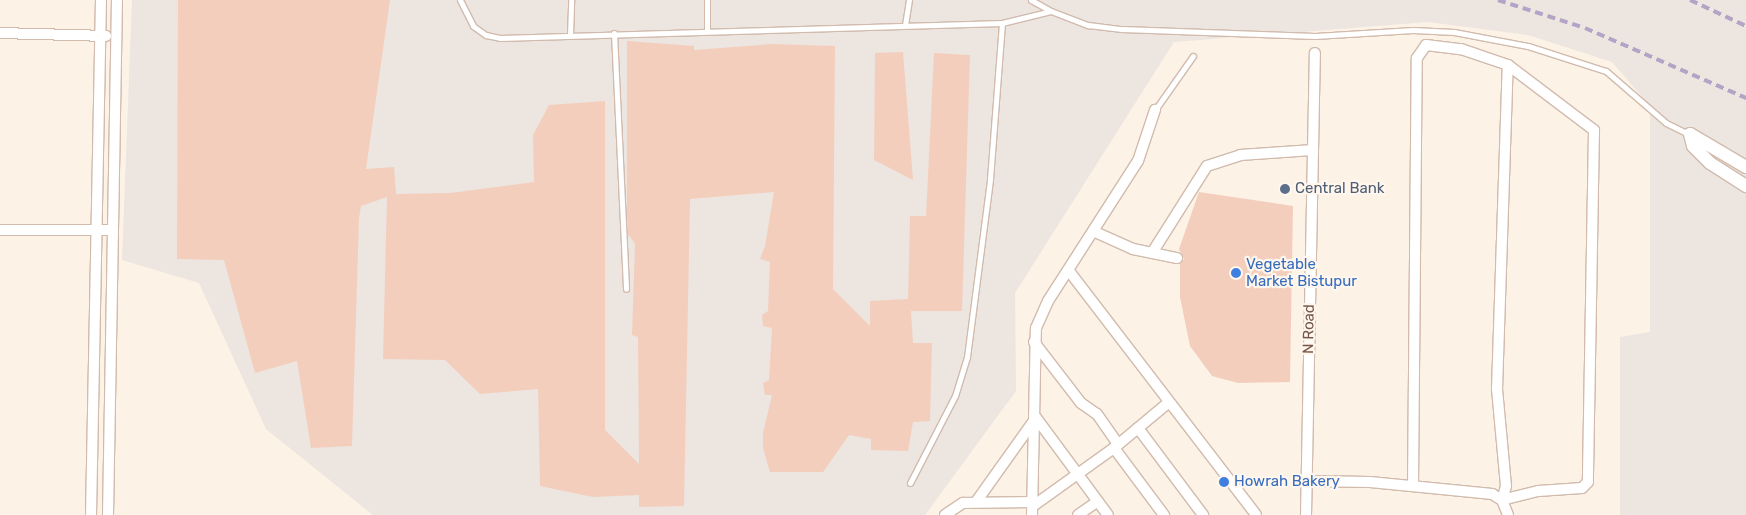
<!DOCTYPE html>
<html>
<head>
<meta charset="utf-8">
<style>
  body { margin:0 }
  #map { position:relative; width:1746px; height:515px; overflow:hidden; background:#fdf2e6; font-family:Rubik,sans-serif }
  div>[style] { position:absolute }
  .industrial>* { inset:0; background:#ede5e0 }
  .building>* { inset:0; background:#f3cebc }
  .roads { filter:drop-shadow(1px 0 #d1bbad) drop-shadow(-1px 0 #d1bbad) drop-shadow(0 1px #d1bbad) drop-shadow(0 -1px #d1bbad) }
  .service>* { height:5px; margin:-2.5px; padding:0 2.5px; transform-origin:2.5px; border-radius:2.5px; background:#fff }
  .minor>* { height:10px; margin:-5px; padding:0 5px; transform-origin:5px; border-radius:5px; background:#fff }
  .tertiary>* { height:12px; margin:-6px; padding:0 6px; transform-origin:6px; border-radius:6px; background:#fff }
  .rail>* { height:4px; margin-top:-2px; transform-origin:0; background:repeating-linear-gradient(90deg,#b4a3c7 0 8px,transparent 0 13px) }
  .dots>* { width:14px; height:14px; translate:-50% -50%; box-sizing:border-box; border:2px solid #fff6ed; border-radius:50% }
  span { translate:-50% -50%; white-space:nowrap; text-align:center; line-height:1.15; -webkit-text-stroke:4.5px #fff6ed; paint-order:stroke }
  .service-label { font-size:15px; color:#4e5e75 }
  .left { translate:0 -50%; text-align:left }
  .shop-label { font-size:15px; color:#366cbe }
  .street-label { font-size:15px; color:#775649 }
</style>
</head>
<body>
<div id="map">
  <div class="industrial">
    <i style="clip-path:polygon(132px 0,1746px 0,1746px 515px,1620px 515px,1620px 337px,1650px 332px,1650px 106px,1612px 62px,1528px 35px,1428px 22px,1174px 42px,1015px 293px,1016px 391px,925px 515px,373px 515px,266px 429px,199px 283px,122px 260px)"></i>
  </div>
  <div class="building">
    <i style="clip-path:polygon(178px 0,390px 0,366px 169px,394px 167px,396px 194px,450px 193px,534px 182px,533px 135px,549px 105px,605px 101px,605px 430px,639px 464px,638px 337px,632px 335px,635px 244px,628px 234px,627px 216px,627px 41px,694px 46px,694px 50px,773px 44px,835px 46px,833px 289px,870px 326px,870px 301px,908px 299px,910px 216px,926px 216px,934px 53px,970px 55px,962px 311px,911px 311px,913px 343px,932px 343px,930px 421px,913px 422px,908px 451px,871px 450px,871px 439px,849px 435px,823px 472px,770px 472px,763px 448px,763px 433px,772px 395px,765px 395px,763px 383px,769px 380px,772px 328px,763px 326px,762px 315px,768px 311px,770px 262px,760px 259px,765px 246px,774px 192px,690px 199px,684px 506px,639px 507px,639px 495px,593px 497px,540px 486px,538px 389px,480px 394px,445px 360px,383px 359px,387px 197px,361px 206px,359px 218px,352px 446px,311px 448px,297px 361px,255px 373px,224px 260px,177px 259px)"></i>
    <i style="clip-path:polygon(903px 52px,913px 180px,874px 160px,875px 53px)"></i>
    <i style="clip-path:polygon(1199px 192px,1293px 206px,1290px 382px,1238px 383px,1212px 376px,1190px 346px,1180px 297px,1180px 264px,1184px 259px,1179px 249px)"></i>
  </div>
  <div class="roads">
    <div class="service">
      <i style="left:460px;top:0;width:29px;rotate:63deg"></i>
      <i style="left:473px;top:26px;width:16px;rotate:35deg"></i>
      <i style="left:486px;top:35px;width:14px;rotate:12deg"></i>
      <i style="left:500px;top:38px;width:502px;rotate:-1.71deg"></i>
      <i style="left:1002px;top:23px;width:50px;rotate:-13.8deg"></i>
      <i style="left:1031px;top:0;width:23px;rotate:29deg"></i>
      <i style="left:1051px;top:11px;width:40px;rotate:21deg"></i>
      <i style="left:1088px;top:25px;width:34px;rotate:7deg"></i>
      <i style="left:1122px;top:29px;width:193px;rotate:2.1deg"></i>
      <i style="left:1315px;top:36px;width:98px;rotate:-3.5deg"></i>
      <i style="left:1413px;top:30px;width:41px;rotate:2.8deg"></i>
      <i style="left:1454px;top:32px;width:75px;rotate:10.7deg"></i>
      <i style="left:1528px;top:46px;width:82px;rotate:17.8deg"></i>
      <i style="left:1606px;top:71px;width:79px;rotate:40.9deg"></i>
      <i style="left:1666px;top:123px;width:25px;rotate:26deg"></i>
      <i style="left:905px;top:25px;width:25px;rotate:-81deg"></i>
      <i style="left:707px;top:31px;width:31px;rotate:-90deg"></i>
      <i style="left:614px;top:33px;width:256px;rotate:87.3deg"></i>
      <i style="left:570px;top:35px;width:35px;rotate:-88deg"></i>
      <i style="left:1155px;top:110px;width:66px;rotate:-54.9deg"></i>
      <i style="left:910px;top:483px;width:98px;rotate:-62.7deg"></i>
      <i style="left:955px;top:396px;width:41px;rotate:-72.9deg"></i>
      <i style="left:967px;top:357px;width:179px;rotate:-82.6deg"></i>
      <i style="left:990px;top:179px;width:156px;rotate:-85.6deg"></i>
    </div>
    <div class="minor">
      <i style="left:0;top:33px;width:106px;rotate:1.6deg"></i>
      <i style="left:0;top:230px;width:113px"></i>
      <i style="left:1095px;top:232px;width:42px;rotate:24.1deg"></i>
      <i style="left:1133px;top:249px;width:45px;rotate:11.6deg"></i>
      <i style="left:1152px;top:253px;width:103px;rotate:-57.7deg"></i>
      <i style="left:1207px;top:166px;width:35px;rotate:-18deg"></i>
      <i style="left:1240px;top:155px;width:73px;rotate:-3.9deg"></i>
      <i style="left:1069px;top:271px;width:307px;rotate:52.5deg"></i>
      <i style="left:1034px;top:342px;width:77px;rotate:52.4deg"></i>
      <i style="left:1081px;top:403px;width:19px;rotate:35deg"></i>
      <i style="left:1097px;top:414px;width:37px;rotate:55deg"></i>
      <i style="left:1034px;top:415px;width:124px;rotate:53.5deg"></i>
      <i style="left:1138px;top:428px;width:109px;rotate:53.2deg"></i>
      <i style="left:1114px;top:448px;width:84px;rotate:53.3deg"></i>
      <i style="left:1307px;top:481px;width:63px;rotate:0.9deg"></i>
      <i style="left:1370px;top:482px;width:123px;rotate:5.6deg"></i>
      <i style="left:1492px;top:494px;width:12px;rotate:31deg"></i>
      <i style="left:1502px;top:500px;width:16px;rotate:68deg"></i>
      <i style="left:1413px;top:486px;width:428px;rotate:-89.5deg"></i>
      <i style="left:1417px;top:58px;width:16px;rotate:-55deg"></i>
      <i style="left:1426px;top:45px;width:35px;rotate:7deg"></i>
      <i style="left:1461px;top:49px;width:50px;rotate:18.8deg"></i>
      <i style="left:1508px;top:65px;width:108px;rotate:37.1deg"></i>
      <i style="left:1594px;top:130px;width:352px;rotate:91deg"></i>
      <i style="left:1588px;top:482px;width:8px;rotate:135deg"></i>
      <i style="left:1582px;top:488px;width:44px;rotate:176.1deg"></i>
      <i style="left:1538px;top:491px;width:37px;rotate:166deg"></i>
      <i style="left:1502px;top:500px;width:15px;rotate:-74deg"></i>
      <i style="left:1506px;top:486px;width:97px;rotate:-95.3deg"></i>
      <i style="left:1497px;top:389px;width:324px;rotate:-88.1deg"></i>
      <i style="left:976px;top:502px;width:98px;rotate:-54.5deg"></i>
      <i style="left:1033px;top:506px;width:100px;rotate:-35.6deg"></i>
      <i style="left:1114px;top:448px;width:70px;rotate:-39.8deg"></i>
      <i style="left:91px;top:515px;width:515px;rotate:-88.89deg"></i>
      <i style="left:108px;top:515px;width:515px;rotate:-89deg"></i>
      <i style="left:945px;top:515px;width:22px;rotate:-34deg"></i>
      <i style="left:963px;top:503px;width:70px;rotate:-0.8deg"></i>
      <i style="left:1032px;top:515px;width:187px;rotate:-88.8deg"></i>
      <i style="left:1036px;top:328px;width:30px;rotate:-66deg"></i>
      <i style="left:1048px;top:301px;width:166px;rotate:-57.3deg"></i>
      <i style="left:1138px;top:161px;width:54px;rotate:-71.6deg"></i>
      <i style="left:1078px;top:515px;width:24px;rotate:-35deg"></i>
      <i style="left:1306px;top:515px;width:462px;rotate:-88.9deg"></i>
    </div>
    <div class="tertiary">
      <i style="left:1690px;top:134px;width:12px;rotate:76deg"></i>
      <i style="left:1693px;top:146px;width:24px;rotate:45deg"></i>
      <i style="left:1710px;top:163px;width:43px;rotate:32.6deg"></i>
      <i style="left:1690px;top:134px;width:65px;rotate:30.5deg"></i>
    </div>
  </div>
  <div class="rail">
    <i style="left:1498px;top:0;width:91px;rotate:17.8deg"></i>
    <i style="left:1585px;top:28px;width:176px;rotate:23.5deg"></i>
    <i style="left:1690px;top:0;width:62px;rotate:24.9deg"></i>
  </div>
  <div class="dots">
    <i style="left:1285px;top:189px;background:#5c6f8a"></i>
    <i style="left:1236px;top:273px;background:#3f7fe0"></i>
    <i style="left:1224px;top:482px;background:#3f7fe0"></i>
  </div>
  <div class="service-label">
    <span class="left" style="left:1295px;top:189px">Central Bank</span>
  </div>
  <div class="shop-label">
    <span class="left" style="left:1246px;top:273px">Vegetable<br>Market Bistupur</span>
    <span class="left" style="left:1234px;top:482px">Howrah Bakery</span>
  </div>
  <div class="street-label">
    <span style="left:1309px;top:329px;rotate:-89deg">N Road</span>
  </div>
</div>
</body>
</html>
